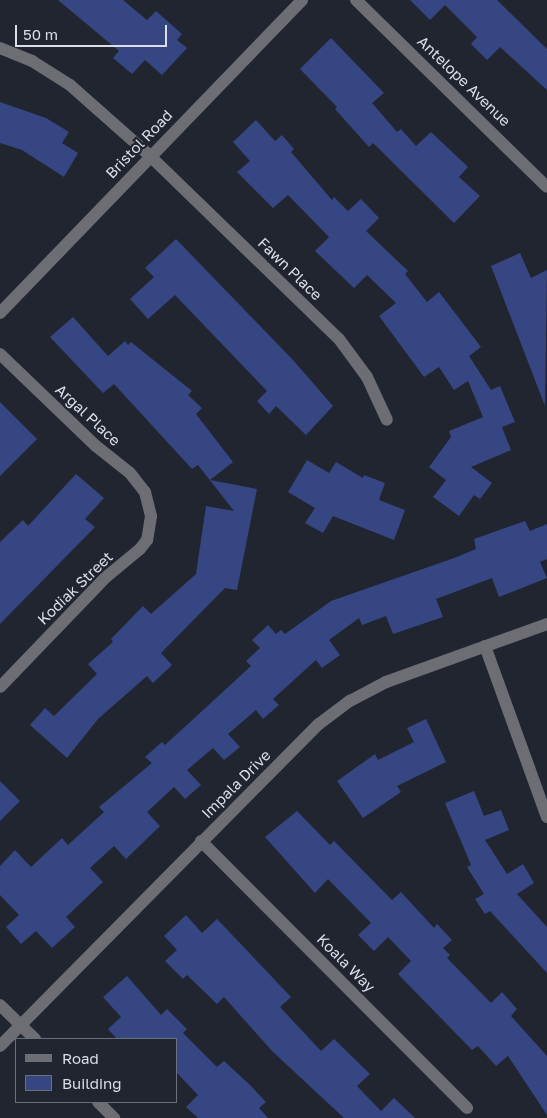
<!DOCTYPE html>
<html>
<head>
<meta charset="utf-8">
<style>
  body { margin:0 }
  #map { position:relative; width:547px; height:1118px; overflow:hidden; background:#212530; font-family:"Golos Text",sans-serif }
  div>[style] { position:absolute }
  .building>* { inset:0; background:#354683 }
  .minor>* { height:12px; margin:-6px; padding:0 6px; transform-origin:6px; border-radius:6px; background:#6c6e74 }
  span { translate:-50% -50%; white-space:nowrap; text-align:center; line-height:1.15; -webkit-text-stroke:4.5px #212530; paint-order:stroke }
  .street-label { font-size:15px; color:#dbdee6 }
  .legend { position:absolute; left:15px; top:1038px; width:162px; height:65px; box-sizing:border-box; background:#212530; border:1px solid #6b6f79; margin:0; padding:6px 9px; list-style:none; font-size:15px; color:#dbdee6 }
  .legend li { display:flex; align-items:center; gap:10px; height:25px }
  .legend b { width:25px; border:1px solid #6b6f79 }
  .scale { position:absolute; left:15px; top:25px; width:152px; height:22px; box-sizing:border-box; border:2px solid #dbdee6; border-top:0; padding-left:6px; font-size:15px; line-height:18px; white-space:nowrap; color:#dbdee6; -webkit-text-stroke:4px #212530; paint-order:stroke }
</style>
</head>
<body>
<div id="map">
  <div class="building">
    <i style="clip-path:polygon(58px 0,123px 0,147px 20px,156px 11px,182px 34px,177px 40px,187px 48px,162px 75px,145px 60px,132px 74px,113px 58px,119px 51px)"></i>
    <i style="clip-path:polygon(410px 0,497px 0,547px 49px,547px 90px,500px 47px,487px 60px,471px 44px,477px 37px,445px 5px,430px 20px)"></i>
    <i style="clip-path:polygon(331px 38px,384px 93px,372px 103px,397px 132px,401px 129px,416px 146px,431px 132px,468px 167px,459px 177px,480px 196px,454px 223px,373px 143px,369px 147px,335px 109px,337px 107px,300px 69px)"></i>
    <i style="clip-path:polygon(0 102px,46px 118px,69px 132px,62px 143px,78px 153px,64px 177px,22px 150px,0 143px)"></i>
    <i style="clip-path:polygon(256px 120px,275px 141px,282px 135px,294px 149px,291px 152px,332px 200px,334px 197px,348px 211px,361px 199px,379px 218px,366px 231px,408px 271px,405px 274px,427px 302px,439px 292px,481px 347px,469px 356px,491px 390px,500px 386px,515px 422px,502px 427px,511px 450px,471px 467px,492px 483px,480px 499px,474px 495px,459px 516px,433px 497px,446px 480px,429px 467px,451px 437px,449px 431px,483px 417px,468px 381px,454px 390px,439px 367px,424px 377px,379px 316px,396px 303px,367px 275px,354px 288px,315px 251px,329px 237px,288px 195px,273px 208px,237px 172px,250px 161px,233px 142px)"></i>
    <i style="clip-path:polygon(176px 239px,293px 360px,333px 406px,306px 435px,276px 406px,269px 414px,257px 401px,267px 391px,175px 295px,148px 319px,130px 299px,154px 277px,145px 268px)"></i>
    <i style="clip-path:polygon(520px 253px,531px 278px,547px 270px,545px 406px,491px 266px)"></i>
    <i style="clip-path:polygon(73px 317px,108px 356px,125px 341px,128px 345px,131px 342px,192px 391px,188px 395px,202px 408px,196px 414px,233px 462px,210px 480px,257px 489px,237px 590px,225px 588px,161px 653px,172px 665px,153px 683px,147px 676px,98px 719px,67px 758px,30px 725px,45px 708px,54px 716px,97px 674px,88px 664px,113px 642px,111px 639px,143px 606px,151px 614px,196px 574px,206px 506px,234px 511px,198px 465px,192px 469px,114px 384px,103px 393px,50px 337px)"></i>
    <i style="clip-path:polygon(0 402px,37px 439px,0 476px)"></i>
    <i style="clip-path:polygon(307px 460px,329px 473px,336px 462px,363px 478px,364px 475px,385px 483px,379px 500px,405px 510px,394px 540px,333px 516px,323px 533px,305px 523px,315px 508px,288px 492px)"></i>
    <i style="clip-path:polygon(76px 474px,104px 498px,85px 519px,95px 527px,0 624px,0 542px,23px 520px,28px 526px)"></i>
    <i style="clip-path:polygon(525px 521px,530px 531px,547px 524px,547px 559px,540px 562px,547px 578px,499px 597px,492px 578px,436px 599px,443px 617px,393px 634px,386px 616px,362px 625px,359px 618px,329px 640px,340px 655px,322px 668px,316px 660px,273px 699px,279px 705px,263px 719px,256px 710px,228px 734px,240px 747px,224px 760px,213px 748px,187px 770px,201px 785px,185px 799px,174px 787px,147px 812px,160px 826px,126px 859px,114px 846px,90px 868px,103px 882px,66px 917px,75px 927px,52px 948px,36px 931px,21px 944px,6px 927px,19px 915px,0 895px,0 866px,15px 850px,31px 867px,62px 838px,68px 845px,104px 812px,99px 807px,152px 763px,145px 757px,162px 742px,165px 745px,251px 666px,246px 661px,260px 648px,252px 640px,268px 625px,276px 634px,281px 630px,285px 634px,331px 601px,457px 557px,476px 549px,474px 539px)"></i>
    <i style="clip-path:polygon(426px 719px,446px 762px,397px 786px,401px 792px,363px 818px,337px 781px,375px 754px,378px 760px,414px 742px,407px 728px)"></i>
    <i style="clip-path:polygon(0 781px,20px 801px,0 821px)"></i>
    <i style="clip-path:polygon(474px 791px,484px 816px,501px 810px,509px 830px,485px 840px,507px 874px,523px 864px,534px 883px,517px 894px,547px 927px,547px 973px,490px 911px,485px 914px,475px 899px,484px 894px,467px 867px,471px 865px,445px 803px)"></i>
    <i style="clip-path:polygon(297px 811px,330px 845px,334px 841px,392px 900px,401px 892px,434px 928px,437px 924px,452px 940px,443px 948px,450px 955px,447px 958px,491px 1003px,502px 992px,517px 1009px,511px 1016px,547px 1056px,547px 1115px,508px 1056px,496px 1066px,478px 1046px,472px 1050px,398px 974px,411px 961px,388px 937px,374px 951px,358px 935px,371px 923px,328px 879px,315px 893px,265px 837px)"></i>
    <i style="clip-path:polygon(186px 915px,202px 933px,217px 919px,291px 997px,280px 1007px,321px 1051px,334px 1039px,370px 1074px,357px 1086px,381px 1111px,394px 1098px,415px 1118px,344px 1118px,272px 1051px,224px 997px,217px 1004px,187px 975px,183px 979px,165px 961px,177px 950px,164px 936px)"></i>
    <i style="clip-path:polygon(127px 976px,161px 1015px,167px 1009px,187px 1029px,183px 1033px,217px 1067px,224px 1061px,250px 1085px,266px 1102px,259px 1108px,268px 1118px,198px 1118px,186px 1107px,198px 1095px,176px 1072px,176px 1039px,117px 1039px,108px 1029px,121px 1017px,103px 997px)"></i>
  </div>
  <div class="minor">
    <i style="left:356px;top:0;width:267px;rotate:44.4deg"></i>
    <i style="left:0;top:48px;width:35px;rotate:22deg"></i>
    <i style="left:32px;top:61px;width:45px;rotate:32.3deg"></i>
    <i style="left:70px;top:85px;width:106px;rotate:41.5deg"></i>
    <i style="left:149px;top:155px;width:264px;rotate:44.1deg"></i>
    <i style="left:339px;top:339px;width:47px;rotate:53.6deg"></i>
    <i style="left:367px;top:377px;width:47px;rotate:65.1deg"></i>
    <i style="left:0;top:313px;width:435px;rotate:-46deg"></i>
    <i style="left:0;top:354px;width:133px;rotate:43.8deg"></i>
    <i style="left:96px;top:446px;width:43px;rotate:38.5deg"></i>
    <i style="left:130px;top:473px;width:24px;rotate:52deg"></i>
    <i style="left:145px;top:492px;width:25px;rotate:76deg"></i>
    <i style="left:151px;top:516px;width:24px;rotate:99deg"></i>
    <i style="left:147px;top:540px;width:11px;rotate:128deg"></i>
    <i style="left:140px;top:549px;width:45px;rotate:140.4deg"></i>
    <i style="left:105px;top:578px;width:151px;rotate:133.9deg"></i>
    <i style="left:485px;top:646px;width:182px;rotate:70.1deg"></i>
    <i style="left:201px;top:841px;width:377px;rotate:45.1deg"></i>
    <i style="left:0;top:1005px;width:49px;rotate:44.2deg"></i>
    <i style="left:0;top:1046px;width:453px;rotate:-45.3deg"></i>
    <i style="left:319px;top:724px;width:39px;rotate:-37deg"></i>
    <i style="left:350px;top:701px;width:41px;rotate:-27.8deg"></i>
    <i style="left:386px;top:682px;width:171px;rotate:-19.8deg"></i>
    <i style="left:98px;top:1102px;width:23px;rotate:45deg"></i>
  </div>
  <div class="street-label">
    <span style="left:464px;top:81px;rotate:44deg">Antelope Avenue</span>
    <span style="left:139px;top:144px;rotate:-46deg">Bristol Road</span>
    <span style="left:290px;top:269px;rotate:44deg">Fawn Place</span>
    <span style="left:88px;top:415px;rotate:43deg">Argal Place</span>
    <span style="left:75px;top:588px;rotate:-44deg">Kodiak Street</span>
    <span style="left:236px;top:784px;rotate:-45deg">Impala Drive</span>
    <span style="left:346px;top:963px;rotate:45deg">Koala Way</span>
  </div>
  <ul class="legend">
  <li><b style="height:6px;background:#6c6e74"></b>Road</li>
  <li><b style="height:14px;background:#354683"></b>Building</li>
  </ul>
  <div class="scale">50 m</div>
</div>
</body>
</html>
